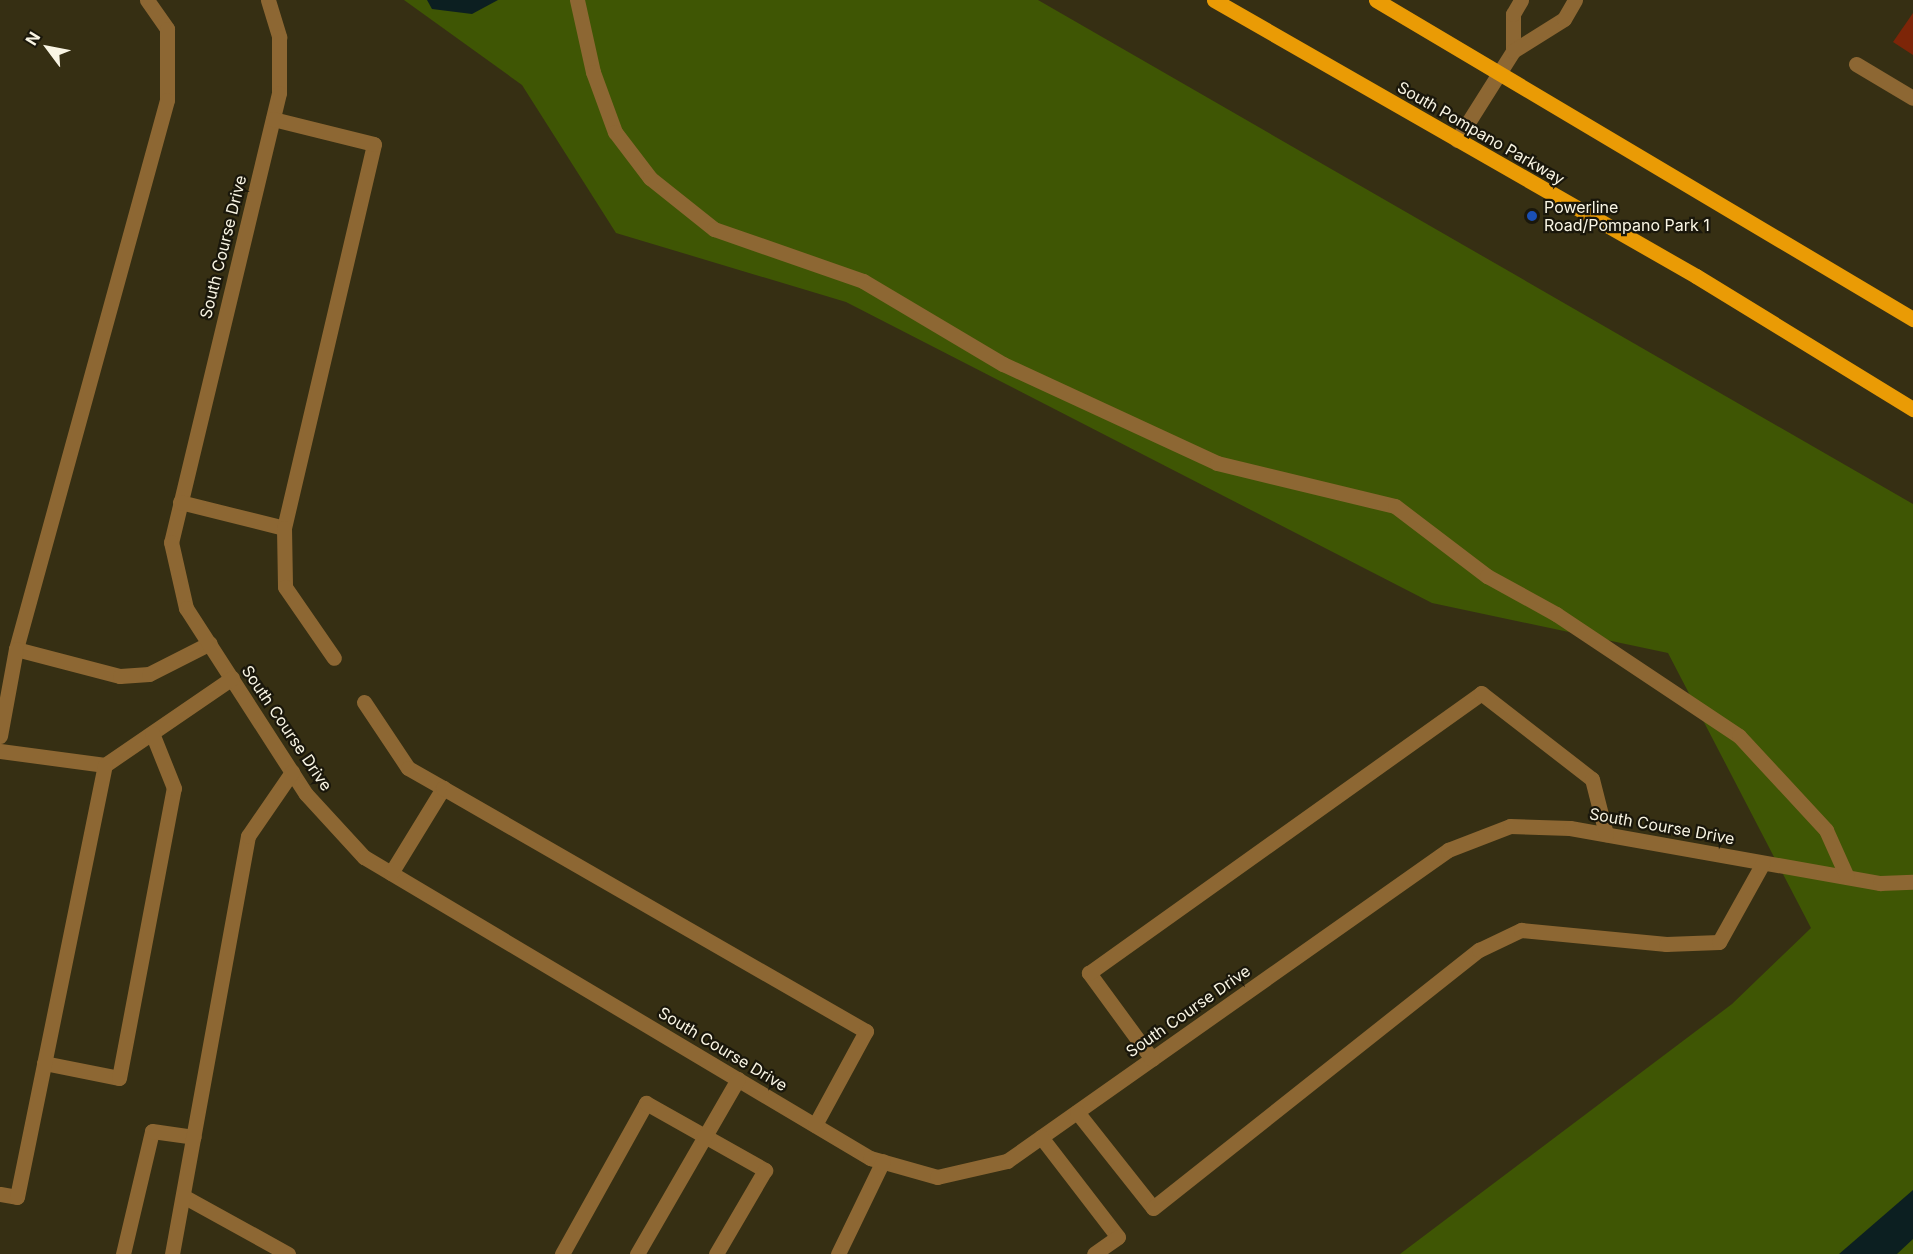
<!DOCTYPE html>
<html>
<head>
<meta charset="utf-8">
<style>
  body { margin:0 }
  #map { position:relative; width:1913px; height:1254px; overflow:hidden; background:#362f13; font-family:Inter,sans-serif }
  div>[style] { position:absolute }
  .green>* { inset:0; background:#3f5604 }
  .water>* { inset:0; background:#0c1f21 }
  .building>* { inset:0; background:#7d2508 }
  .minor>* { height:15px; margin:-7.5px; padding:0 7.5px; transform-origin:7.5px; border-radius:7.5px; background:#8d6733 }
  .major>* { height:15px; margin:-7.5px; padding:0 7.5px; transform-origin:7.5px; border-radius:7.5px; background:#ea9b05 }
  .dots>* { width:16px; height:16px; translate:-50% -50%; box-sizing:border-box; border:3px solid #1a170b; border-radius:50% }
  span { translate:-50% -50%; white-space:nowrap; text-align:center; line-height:1.15; -webkit-text-stroke:4.5px #1a170b; paint-order:stroke }
  .street-label { font-size:16px; color:#f9f5e4 }
  .poi-label { font-size:16px; color:#f9f5e4 }
  .left { translate:0 -50%; text-align:left }
  .north { position:absolute; left:18px; top:18px; width:60px; height:60px; -webkit-text-stroke:4px #1a170b; paint-order:stroke; rotate:302deg; font-size:16px; font-weight:700; line-height:24px; text-align:center; color:#f9f5e4 }
  .north::after { content:''; display:block; margin:auto; width:21px; height:27px; background:#f9f5e4; clip-path:polygon(50% 0,100% 100%,50% 72%,0 100%) }
</style>
</head>
<body>
<div id="map">
  <div class="green">
    <i style="clip-path:polygon(404px 0,1038px 0,1913px 504px,1913px 1254px,1400px 1254px,1732px 1004px,1811px 928px,1668px 653px,1432px 603px,846px 302px,616px 233px,522px 85px)"></i>
  </div>
  <div class="water">
    <i style="clip-path:polygon(427px 0,498px 0,472px 14px,432px 9px)"></i>
    <i style="clip-path:polygon(1913px 1190px,1913px 1239px,1897px 1254px,1839px 1254px)"></i>
  </div>
  <div class="building">
    <i style="clip-path:polygon(1913px 13px,1913px 55px,1893px 42px)"></i>
  </div>
  <div class="minor">
    <i style="left:147px;top:0;width:35px;rotate:55deg"></i>
    <i style="left:167px;top:29px;width:71px;rotate:90deg"></i>
    <i style="left:167px;top:100px;width:569px;rotate:105.38deg"></i>
    <i style="left:16px;top:649px;width:107px;rotate:14.6deg"></i>
    <i style="left:120px;top:676px;width:29px;rotate:-4deg"></i>
    <i style="left:149px;top:674px;width:68px;rotate:-26.9deg"></i>
    <i style="left:268px;top:0;width:39px;rotate:73deg"></i>
    <i style="left:279px;top:37px;width:56px;rotate:90deg"></i>
    <i style="left:279px;top:93px;width:462px;rotate:103.5deg"></i>
    <i style="left:171px;top:542px;width:68px;rotate:77.2deg"></i>
    <i style="left:186px;top:608px;width:221px;rotate:57.2deg"></i>
    <i style="left:306px;top:794px;width:86px;rotate:47.4deg"></i>
    <i style="left:364px;top:857px;width:589px;rotate:30.75deg"></i>
    <i style="left:870px;top:1158px;width:70px;rotate:15.8deg"></i>
    <i style="left:937px;top:1177px;width:72px;rotate:-12.9deg"></i>
    <i style="left:1007px;top:1161px;width:540px;rotate:-35.19deg"></i>
    <i style="left:1448px;top:850px;width:66px;rotate:-21.2deg"></i>
    <i style="left:1510px;top:826px;width:60px;rotate:1.9deg"></i>
    <i style="left:1570px;top:828px;width:315px;rotate:10.1deg"></i>
    <i style="left:1880px;top:883px;width:33px;rotate:-2deg"></i>
    <i style="left:577px;top:0;width:74px;rotate:77.5deg"></i>
    <i style="left:593px;top:72px;width:64px;rotate:69.9deg"></i>
    <i style="left:615px;top:132px;width:58px;rotate:52.7deg"></i>
    <i style="left:650px;top:178px;width:82px;rotate:38.6deg"></i>
    <i style="left:714px;top:229px;width:158px;rotate:19.2deg"></i>
    <i style="left:863px;top:281px;width:163px;rotate:30.7deg"></i>
    <i style="left:1003px;top:364px;width:236px;rotate:24.8deg"></i>
    <i style="left:1217px;top:463px;width:183px;rotate:13.6deg"></i>
    <i style="left:1395px;top:506px;width:116px;rotate:37.3deg"></i>
    <i style="left:1487px;top:576px;width:79px;rotate:28.8deg"></i>
    <i style="left:1556px;top:614px;width:220px;rotate:33.7deg"></i>
    <i style="left:1739px;top:736px;width:128px;rotate:47.2deg"></i>
    <i style="left:1826px;top:830px;width:51px;rotate:65.9deg"></i>
    <i style="left:1513px;top:51px;width:37px;rotate:-90deg"></i>
    <i style="left:1513px;top:14px;width:16px;rotate:-60deg"></i>
    <i style="left:1856px;top:64px;width:66px;rotate:30.8deg"></i>
    <i style="left:1457px;top:140px;width:105px;rotate:-57.8deg"></i>
    <i style="left:1513px;top:51px;width:60px;rotate:-32.1deg"></i>
    <i style="left:1564px;top:19px;width:22px;rotate:-60deg"></i>
    <i style="left:180px;top:502px;width:107px;rotate:14deg"></i>
    <i style="left:284px;top:528px;width:394px;rotate:-76.8deg"></i>
    <i style="left:374px;top:144px;width:104px;rotate:-166.1deg"></i>
    <i style="left:284px;top:528px;width:59px;rotate:89deg"></i>
    <i style="left:285px;top:587px;width:86px;rotate:55.4deg"></i>
    <i style="left:364px;top:702px;width:79px;rotate:56.3deg"></i>
    <i style="left:408px;top:768px;width:40px;rotate:29.7deg"></i>
    <i style="left:0;top:736px;width:88px;rotate:-79.6deg"></i>
    <i style="left:0;top:751px;width:106px;rotate:7.6deg"></i>
    <i style="left:105px;top:765px;width:154px;rotate:-34.4deg"></i>
    <i style="left:391px;top:873px;width:100px;rotate:-58.5deg"></i>
    <i style="left:443px;top:788px;width:488px;rotate:29.9deg"></i>
    <i style="left:866px;top:1031px;width:107px;rotate:118.5deg"></i>
    <i style="left:1152px;top:1059px;width:107px;rotate:-126.2deg"></i>
    <i style="left:1089px;top:973px;width:482px;rotate:-35.5deg"></i>
    <i style="left:1481px;top:693px;width:140px;rotate:37.8deg"></i>
    <i style="left:1592px;top:779px;width:57px;rotate:75.7deg"></i>
    <i style="left:44px;top:1063px;width:76px;rotate:11.3deg"></i>
    <i style="left:119px;top:1078px;width:295px;rotate:-79.3deg"></i>
    <i style="left:174px;top:788px;width:59px;rotate:-111.8deg"></i>
    <i style="left:1077px;top:1112px;width:122px;rotate:51.6deg"></i>
    <i style="left:1153px;top:1208px;width:416px;rotate:-38.4deg"></i>
    <i style="left:1479px;top:950px;width:47px;rotate:-25.5deg"></i>
    <i style="left:1521px;top:930px;width:146px;rotate:5.5deg"></i>
    <i style="left:1666px;top:944px;width:53px;rotate:-2.2deg"></i>
    <i style="left:1719px;top:942px;width:90px;rotate:-60.9deg"></i>
    <i style="left:1041px;top:1137px;width:126px;rotate:52.4deg"></i>
    <i style="left:1118px;top:1237px;width:29px;rotate:145deg"></i>
    <i style="left:0;top:1194px;width:17px;rotate:10deg"></i>
    <i style="left:17px;top:1197px;width:441px;rotate:-78.5deg"></i>
    <i style="left:183px;top:1196px;width:120px;rotate:28.9deg"></i>
    <i style="left:123px;top:1254px;width:126px;rotate:-76.7deg"></i>
    <i style="left:152px;top:1131px;width:42px;rotate:8.1deg"></i>
    <i style="left:172px;top:1254px;width:425px;rotate:-79.7deg"></i>
    <i style="left:248px;top:836px;width:78px;rotate:-55.5deg"></i>
    <i style="left:562px;top:1254px;width:173px;rotate:-60.9deg"></i>
    <i style="left:646px;top:1103px;width:137px;rotate:29.4deg"></i>
    <i style="left:765px;top:1170px;width:97px;rotate:120.3deg"></i>
    <i style="left:637px;top:1254px;width:202px;rotate:-60deg"></i>
    <i style="left:838px;top:1254px;width:103px;rotate:-64.2deg"></i>
  </div>
  <div class="major">
    <i style="left:1214px;top:0;width:555px;rotate:29.8deg"></i>
    <i style="left:1696px;top:276px;width:255px;rotate:31.5deg"></i>
    <i style="left:1376px;top:0;width:625px;rotate:30.71deg"></i>
  </div>
  <div class="dots">
    <i style="left:1532px;top:216px;background:#1a4fb4"></i>
  </div>
  <div class="street-label">
    <span style="left:1481px;top:133px;rotate:30deg">South Pompano Parkway</span>
    <span style="left:223px;top:247px;rotate:-76deg">South Course Drive</span>
    <span style="left:287px;top:728px;rotate:56deg">South Course Drive</span>
    <span style="left:1662px;top:826px;rotate:10deg">South Course Drive</span>
    <span style="left:1188px;top:1011px;rotate:-35deg">South Course Drive</span>
    <span style="left:723px;top:1049px;rotate:31deg">South Course Drive</span>
  </div>
  <div class="poi-label">
    <span class="left" style="left:1544px;top:216px">Powerline<br>Road/Pompano Park 1</span>
  </div>
  <div class="north">N</div>
</div>
</body>
</html>
